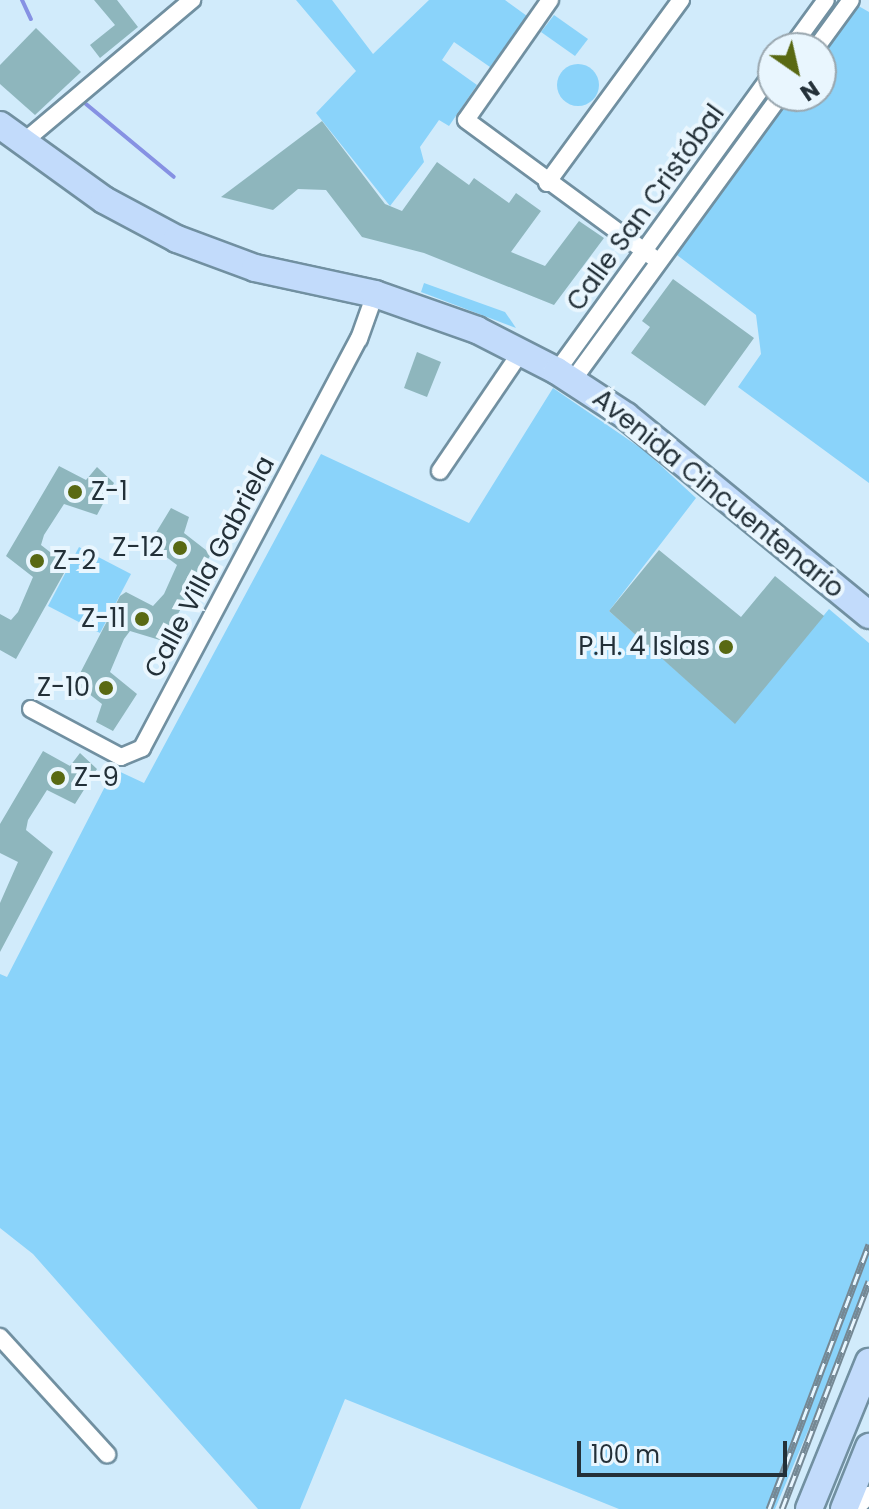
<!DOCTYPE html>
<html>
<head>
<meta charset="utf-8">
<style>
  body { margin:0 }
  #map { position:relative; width:869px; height:1509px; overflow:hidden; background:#d1ebfb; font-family:Poppins,sans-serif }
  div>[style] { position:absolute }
  .green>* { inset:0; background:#8ad3fa }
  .round { border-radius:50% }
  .stream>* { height:4px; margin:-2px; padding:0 2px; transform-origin:2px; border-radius:2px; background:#8691e3 }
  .building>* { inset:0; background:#8eb6bd }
  .roads { filter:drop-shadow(2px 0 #7190a1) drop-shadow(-2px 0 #7190a1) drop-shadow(0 2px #7190a1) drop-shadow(0 -2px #7190a1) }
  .street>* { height:16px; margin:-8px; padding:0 8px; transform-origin:8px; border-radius:8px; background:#fff }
  .primary>* { height:26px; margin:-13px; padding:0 13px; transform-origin:13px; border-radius:13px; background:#c2dbfb }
  .rail>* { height:7px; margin-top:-3.5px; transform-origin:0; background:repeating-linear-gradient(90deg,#e9f6fe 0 12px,#758894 0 24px); box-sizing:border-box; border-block:2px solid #758894 }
  .dots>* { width:22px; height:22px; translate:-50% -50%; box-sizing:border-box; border:4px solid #e9f6fe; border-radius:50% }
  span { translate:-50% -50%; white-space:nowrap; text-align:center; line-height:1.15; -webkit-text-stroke:8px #e9f6fe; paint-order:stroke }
  .street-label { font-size:26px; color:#233038 }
  .poi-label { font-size:26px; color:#233038 }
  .left { translate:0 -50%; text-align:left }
  .right { translate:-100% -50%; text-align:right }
  .north { position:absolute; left:757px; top:32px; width:80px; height:80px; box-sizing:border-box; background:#e9f6fe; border:2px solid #9aa7af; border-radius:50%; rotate:146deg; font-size:22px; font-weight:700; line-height:32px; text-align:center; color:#233038 }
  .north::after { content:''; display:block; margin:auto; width:28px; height:36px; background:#596913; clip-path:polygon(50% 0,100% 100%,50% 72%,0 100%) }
  .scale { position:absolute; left:577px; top:1441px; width:210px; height:36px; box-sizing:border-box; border:4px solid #233038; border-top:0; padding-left:10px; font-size:24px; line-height:28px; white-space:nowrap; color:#233038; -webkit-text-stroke:6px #e9f6fe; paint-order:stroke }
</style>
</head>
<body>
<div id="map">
  <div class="green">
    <i style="clip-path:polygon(296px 0,332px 0,373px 54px,429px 0,505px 0,527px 16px,490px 67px,454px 42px,442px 60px,477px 85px,449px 126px,439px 120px,420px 147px,424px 162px,390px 206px,316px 113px,356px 71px)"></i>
    <i style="clip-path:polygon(855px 4px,869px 12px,869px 483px,738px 387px,761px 354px,756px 315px,673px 252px,787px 96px,821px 96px,821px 50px)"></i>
    <i style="clip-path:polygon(554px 15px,588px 39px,575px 56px,541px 32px)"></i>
    <i class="round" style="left:557px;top:64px;width:42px;height:42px"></i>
    <i style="clip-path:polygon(424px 283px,505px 312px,516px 328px,421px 292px)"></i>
    <i style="clip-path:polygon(553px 388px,645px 451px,696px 498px,609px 611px,735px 723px,829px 609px,869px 643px,869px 1286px,775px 1509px,619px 1509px,345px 1399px,300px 1509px,258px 1509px,33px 1254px,0 1228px,0 974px,7px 977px,114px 769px,144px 783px,321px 454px,469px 523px)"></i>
    <i style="clip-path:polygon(79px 547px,131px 574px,100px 633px,48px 606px)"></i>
  </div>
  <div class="stream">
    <i style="left:22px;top:0;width:21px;rotate:65deg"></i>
    <i style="left:86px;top:104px;width:114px;rotate:39.7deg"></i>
  </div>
  <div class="building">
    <i style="clip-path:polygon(94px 0,117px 0,138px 27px,100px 58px,90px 45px,115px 25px)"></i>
    <i style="clip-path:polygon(36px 28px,81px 72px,35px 115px,0 84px,0 65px)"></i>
    <i style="clip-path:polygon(322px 121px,385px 204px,402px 211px,437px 162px,469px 185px,474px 178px,509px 203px,516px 193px,541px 211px,511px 252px,545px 266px,579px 221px,604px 238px,554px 305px,424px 253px,362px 237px,326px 190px,298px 189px,273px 210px,221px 197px)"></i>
    <i style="clip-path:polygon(673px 279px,754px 338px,705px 406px,631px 353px,650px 327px,642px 321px)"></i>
    <i style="clip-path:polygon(417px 352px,441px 362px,427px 397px,404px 388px)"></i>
    <i style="clip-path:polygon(59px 466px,86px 480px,97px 467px,114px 483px,97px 515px,64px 504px,44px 535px,41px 545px,68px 566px,16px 659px,0 650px,0 614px,11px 620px,18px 612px,33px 577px,6px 556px)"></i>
    <i style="clip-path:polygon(171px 508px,189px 517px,184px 533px,211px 554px,163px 641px,130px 631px,124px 639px,110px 672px,137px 694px,113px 731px,96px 722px,102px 704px,75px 683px,120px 596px,126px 592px,153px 606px,164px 594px,177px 565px,149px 544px)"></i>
    <i style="clip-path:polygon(659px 550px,741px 617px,775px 576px,824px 616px,735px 724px,609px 611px)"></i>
    <i style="clip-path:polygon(43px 751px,70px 766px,80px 753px,97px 769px,75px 804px,47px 790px,28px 820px,26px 830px,53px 852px,0 952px,0 903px,18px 862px,0 853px,0 824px)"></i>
  </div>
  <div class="roads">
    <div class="street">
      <i style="left:550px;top:0;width:146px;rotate:125deg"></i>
      <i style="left:466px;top:120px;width:238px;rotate:36.3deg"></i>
      <i style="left:791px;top:48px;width:59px;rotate:-53.9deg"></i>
      <i style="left:816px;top:48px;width:59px;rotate:-53.9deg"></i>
      <i style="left:21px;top:144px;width:224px;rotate:-40.1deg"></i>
      <i style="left:547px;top:183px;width:227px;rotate:-53.8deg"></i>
      <i style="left:557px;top:371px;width:368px;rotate:-54.1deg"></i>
      <i style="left:573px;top:380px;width:351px;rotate:-53.9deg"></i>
      <i style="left:440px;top:471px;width:144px;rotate:-55.8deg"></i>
      <i style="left:31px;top:709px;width:102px;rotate:28.1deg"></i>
      <i style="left:121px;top:757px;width:23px;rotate:-23deg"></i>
      <i style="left:142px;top:748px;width:463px;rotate:-62.1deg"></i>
      <i style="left:359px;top:339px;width:48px;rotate:-70.4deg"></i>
      <i style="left:0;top:1337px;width:159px;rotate:47.6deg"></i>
      <i style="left:855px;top:1509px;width:20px;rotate:-45deg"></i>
    </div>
    <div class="primary">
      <i style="left:0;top:125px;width:128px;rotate:35.8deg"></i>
      <i style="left:104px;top:200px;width:83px;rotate:28.1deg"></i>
      <i style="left:177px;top:239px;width:83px;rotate:20.4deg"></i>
      <i style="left:255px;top:268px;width:123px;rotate:12.2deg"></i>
      <i style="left:375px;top:294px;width:108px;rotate:19.4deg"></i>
      <i style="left:477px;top:330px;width:90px;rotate:27.1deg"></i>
      <i style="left:557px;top:371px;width:82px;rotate:33.1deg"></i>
      <i style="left:626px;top:416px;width:314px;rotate:39.3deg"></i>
      <i style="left:809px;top:1509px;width:159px;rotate:-67.8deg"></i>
      <i style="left:844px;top:1509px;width:67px;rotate:-68deg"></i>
    </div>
  </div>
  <div class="rail">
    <i style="left:769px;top:1509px;width:283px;rotate:-69.3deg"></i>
    <i style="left:782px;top:1509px;width:244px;rotate:-69.1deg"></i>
  </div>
  <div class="dots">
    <i style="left:75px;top:492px;background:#596913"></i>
    <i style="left:180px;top:548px;background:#596913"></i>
    <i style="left:37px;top:561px;background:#596913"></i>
    <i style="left:142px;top:619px;background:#596913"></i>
    <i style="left:726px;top:647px;background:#596913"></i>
    <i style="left:106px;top:688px;background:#596913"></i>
    <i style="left:58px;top:778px;background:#596913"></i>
  </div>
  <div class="street-label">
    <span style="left:646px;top:208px;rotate:-54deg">Calle San Cristóbal</span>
    <span style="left:718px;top:494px;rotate:39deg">Avenida Cincuentenario</span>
    <span style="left:210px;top:567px;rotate:-62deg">Calle Villa Gabriela</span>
  </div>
  <div class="poi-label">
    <span class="left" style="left:91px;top:492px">Z-1</span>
    <span class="right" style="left:164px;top:548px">Z-12</span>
    <span class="left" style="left:53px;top:561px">Z-2</span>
    <span class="right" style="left:126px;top:619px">Z-11</span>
    <span class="right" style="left:710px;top:647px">P.H. 4 Islas</span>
    <span class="right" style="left:90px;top:688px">Z-10</span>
    <span class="left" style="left:74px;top:778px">Z-9</span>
  </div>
  <div class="north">N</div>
  <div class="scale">100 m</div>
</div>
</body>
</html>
